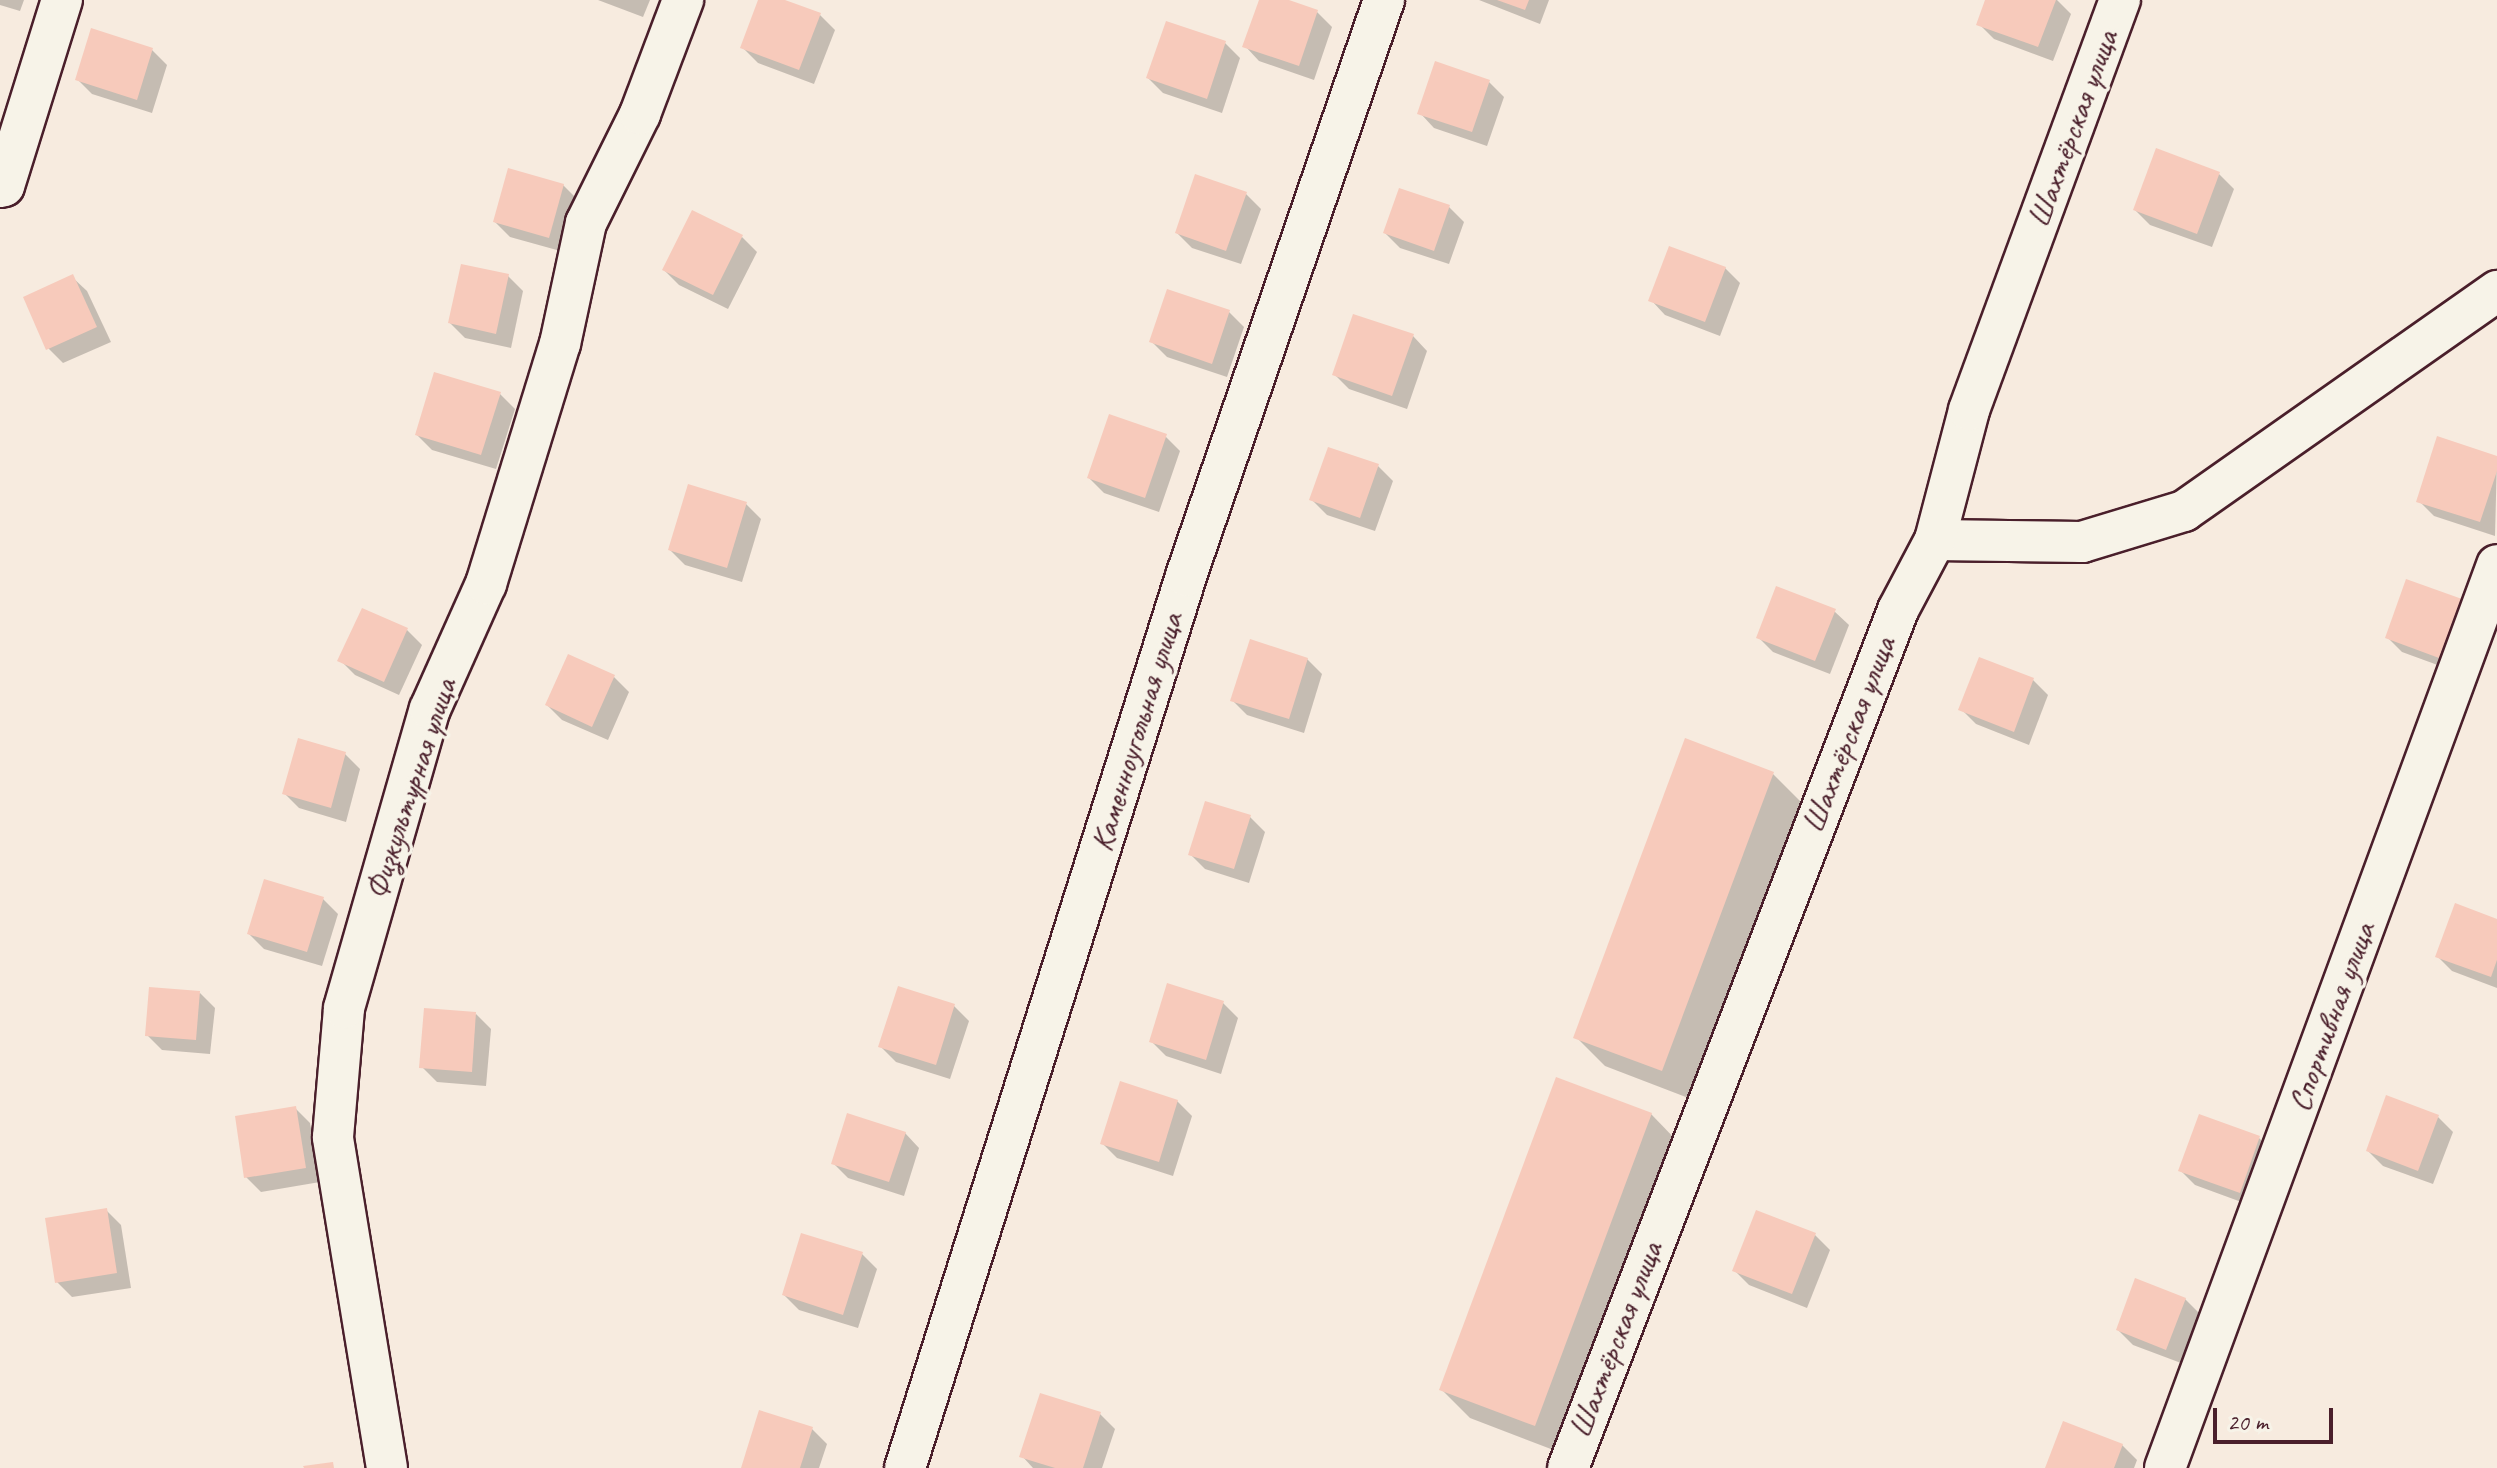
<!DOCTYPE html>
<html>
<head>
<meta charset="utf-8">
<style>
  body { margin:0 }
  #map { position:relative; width:2497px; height:1468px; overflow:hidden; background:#f7ebdf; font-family:Caveat,sans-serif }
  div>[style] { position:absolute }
  .shadow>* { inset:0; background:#0003 }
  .building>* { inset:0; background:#f7cabb }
  .roads { filter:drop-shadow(2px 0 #4a1f2b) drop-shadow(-2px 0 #4a1f2b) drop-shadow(0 2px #4a1f2b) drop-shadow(0 -2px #4a1f2b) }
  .minor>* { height:40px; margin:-20px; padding:0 20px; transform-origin:20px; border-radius:20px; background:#f7f3e8 }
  span { translate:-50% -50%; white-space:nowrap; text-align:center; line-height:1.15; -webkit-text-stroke:7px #f7f3e8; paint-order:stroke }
  .street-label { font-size:32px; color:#4a1f2b }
  .scale { position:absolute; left:2213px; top:1408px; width:120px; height:36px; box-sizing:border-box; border:4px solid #4a1f2b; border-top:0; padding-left:10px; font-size:24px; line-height:28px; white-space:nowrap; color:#4a1f2b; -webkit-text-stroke:6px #f7f3e8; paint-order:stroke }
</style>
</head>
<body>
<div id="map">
  <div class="shadow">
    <i style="clip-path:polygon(0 0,24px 0,20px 11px,0 5px)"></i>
    <i style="clip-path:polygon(598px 0,650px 0,643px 17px)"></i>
    <i style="clip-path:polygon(760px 0,780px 0,820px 15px,835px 30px,814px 84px,758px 63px,743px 48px)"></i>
    <i style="clip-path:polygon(1261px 0,1282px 0,1317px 12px,1332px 27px,1314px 80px,1259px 61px,1245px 46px)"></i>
    <i style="clip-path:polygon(1479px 0,1549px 0,1540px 24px)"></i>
    <i style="clip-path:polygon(1988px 0,2057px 0,2071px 14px,2053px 61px,1994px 39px,1979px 24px)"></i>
    <i style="clip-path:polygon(1225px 43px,1240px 58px,1222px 113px,1163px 93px,1148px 78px)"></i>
    <i style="clip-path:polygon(152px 50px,167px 65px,152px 113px,92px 94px,77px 79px)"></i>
    <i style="clip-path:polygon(1489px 82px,1504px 97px,1487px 146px,1434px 128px,1420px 113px)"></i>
    <i style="clip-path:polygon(2219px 174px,2234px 189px,2212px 247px,2150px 225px,2135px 210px)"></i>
    <i style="clip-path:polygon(563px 185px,578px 200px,564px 252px,510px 237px,495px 222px)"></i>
    <i style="clip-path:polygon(1246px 194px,1261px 209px,1241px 264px,1192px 248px,1177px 233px)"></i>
    <i style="clip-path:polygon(1449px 207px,1464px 222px,1449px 264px,1400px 248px,1385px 233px)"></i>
    <i style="clip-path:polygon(742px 237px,757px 252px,728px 309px,679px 285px,664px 270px)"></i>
    <i style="clip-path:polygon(1725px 268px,1740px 283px,1720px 336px,1665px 315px,1651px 300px)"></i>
    <i style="clip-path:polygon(508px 276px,523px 291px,511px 348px,465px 338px,450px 323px)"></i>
    <i style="clip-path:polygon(72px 277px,87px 291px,111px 342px,63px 363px,48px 348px)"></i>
    <i style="clip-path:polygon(1229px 312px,1244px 327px,1227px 377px,1167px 357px,1152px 342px)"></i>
    <i style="clip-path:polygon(1413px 336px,1427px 351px,1407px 409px,1349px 389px,1334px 374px)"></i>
    <i style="clip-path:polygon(500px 394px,515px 409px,496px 469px,432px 450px,417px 435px)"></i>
    <i style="clip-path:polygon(1165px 436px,1180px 451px,1159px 512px,1104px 493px,1089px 478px)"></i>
    <i style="clip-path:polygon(2497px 458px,2495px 536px,2434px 516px,2419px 501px)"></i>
    <i style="clip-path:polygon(1378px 466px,1393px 481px,1375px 531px,1327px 515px,1312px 500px)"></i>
    <i style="clip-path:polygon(746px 504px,761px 519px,742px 582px,685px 565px,670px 550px)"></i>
    <i style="clip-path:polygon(2460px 601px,2475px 616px,2454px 671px,2402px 652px,2387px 637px)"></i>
    <i style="clip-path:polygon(363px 610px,407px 630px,422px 645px,399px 695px,355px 675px,340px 660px)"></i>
    <i style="clip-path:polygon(1834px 611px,1849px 625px,1830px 674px,1773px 652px,1758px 637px)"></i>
    <i style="clip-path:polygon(569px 656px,614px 677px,629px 692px,608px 740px,562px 720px,547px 705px)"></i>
    <i style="clip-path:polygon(1307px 659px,1322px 674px,1304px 733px,1247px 715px,1232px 700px)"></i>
    <i style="clip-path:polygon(2033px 680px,2048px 695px,2029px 745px,1976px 724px,1961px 709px)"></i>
    <i style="clip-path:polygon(345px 754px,360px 769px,346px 822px,299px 808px,284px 793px)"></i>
    <i style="clip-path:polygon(1773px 774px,1802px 803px,1691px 1099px,1605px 1066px,1576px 1037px)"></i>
    <i style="clip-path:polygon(1250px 817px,1265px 832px,1249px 883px,1205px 869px,1190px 854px)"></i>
    <i style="clip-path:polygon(323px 899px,338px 914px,322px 966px,264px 949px,249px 934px)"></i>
    <i style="clip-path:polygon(2497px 921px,2497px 988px,2452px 971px,2437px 956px)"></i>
    <i style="clip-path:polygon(200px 993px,215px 1008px,210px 1054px,162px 1050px,147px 1035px)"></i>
    <i style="clip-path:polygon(1223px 1003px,1238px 1018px,1221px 1074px,1166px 1056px,1151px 1041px)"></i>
    <i style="clip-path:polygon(954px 1006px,969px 1021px,950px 1079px,896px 1062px,881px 1047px)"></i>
    <i style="clip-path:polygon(476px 1014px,491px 1029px,486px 1086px,437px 1082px,422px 1067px)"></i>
    <i style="clip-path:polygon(1177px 1101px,1192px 1116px,1173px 1176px,1117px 1158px,1102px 1143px)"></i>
    <i style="clip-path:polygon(295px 1108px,310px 1123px,320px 1182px,261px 1192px,246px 1177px)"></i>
    <i style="clip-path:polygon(1651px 1114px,1680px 1144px,1564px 1454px,1470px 1418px,1441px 1389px)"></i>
    <i style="clip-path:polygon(2438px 1117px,2453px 1132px,2433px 1184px,2383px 1166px,2368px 1151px)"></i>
    <i style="clip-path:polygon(905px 1133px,919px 1148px,904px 1196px,848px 1178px,833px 1163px)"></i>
    <i style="clip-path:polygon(2259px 1138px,2274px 1153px,2255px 1207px,2195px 1185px,2180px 1170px)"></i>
    <i style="clip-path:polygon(106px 1210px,121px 1225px,131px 1288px,72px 1297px,57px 1282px)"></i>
    <i style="clip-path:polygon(1815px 1235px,1830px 1250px,1807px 1308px,1749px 1285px,1734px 1270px)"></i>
    <i style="clip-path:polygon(862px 1254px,877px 1269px,858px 1328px,799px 1310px,784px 1295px)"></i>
    <i style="clip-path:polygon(2185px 1299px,2200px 1314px,2181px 1363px,2133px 1345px,2118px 1330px)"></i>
    <i style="clip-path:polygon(1100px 1414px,1115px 1429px,1102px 1468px,1033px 1468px,1022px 1456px)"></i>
    <i style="clip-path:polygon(812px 1429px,827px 1444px,819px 1468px,743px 1468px)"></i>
    <i style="clip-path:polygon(2122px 1445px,2137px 1460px,2134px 1468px,2047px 1468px)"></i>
  </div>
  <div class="building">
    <i style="clip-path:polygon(758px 0,785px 0,821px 13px,799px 70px,740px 48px)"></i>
    <i style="clip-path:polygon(1259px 0,1289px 0,1318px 10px,1299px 66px,1242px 47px)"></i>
    <i style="clip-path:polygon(1497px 0,1529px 0,1525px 10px)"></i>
    <i style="clip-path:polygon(1985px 0,2056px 0,2038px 47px,1976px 25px)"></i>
    <i style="clip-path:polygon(1166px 21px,1226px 41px,1207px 99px,1146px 78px)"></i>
    <i style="clip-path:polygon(91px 28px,153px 48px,137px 100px,75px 80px)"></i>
    <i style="clip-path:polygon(1435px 61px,1490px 80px,1472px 132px,1417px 114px)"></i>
    <i style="clip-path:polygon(2156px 148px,2220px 172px,2197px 234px,2133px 210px)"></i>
    <i style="clip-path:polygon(508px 168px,564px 184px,549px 238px,493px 222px)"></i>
    <i style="clip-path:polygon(1195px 174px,1247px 192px,1226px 251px,1175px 233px)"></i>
    <i style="clip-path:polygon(1399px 188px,1450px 205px,1434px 251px,1383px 233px)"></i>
    <i style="clip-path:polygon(692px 210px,743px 235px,713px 295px,662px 270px)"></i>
    <i style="clip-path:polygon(1669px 246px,1726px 267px,1705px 322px,1648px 301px)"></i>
    <i style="clip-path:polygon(461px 264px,509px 274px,496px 334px,448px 323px)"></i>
    <i style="clip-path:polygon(73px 274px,97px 327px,46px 350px,23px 297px)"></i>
    <i style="clip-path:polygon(1167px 289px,1230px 310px,1212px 364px,1149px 342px)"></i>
    <i style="clip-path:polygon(1353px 314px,1414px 334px,1392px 396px,1332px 375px)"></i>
    <i style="clip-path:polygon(434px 372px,501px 392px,481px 455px,415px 435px)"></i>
    <i style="clip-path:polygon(1109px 414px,1167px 434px,1145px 498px,1087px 478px)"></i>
    <i style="clip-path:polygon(2437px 436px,2497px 456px,2497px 471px,2480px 522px,2416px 502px)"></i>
    <i style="clip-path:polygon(1328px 447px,1379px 464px,1360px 518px,1309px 500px)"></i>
    <i style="clip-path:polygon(688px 484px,747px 502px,727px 568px,668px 550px)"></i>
    <i style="clip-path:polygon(2406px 579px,2462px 599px,2439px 658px,2385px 638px)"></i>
    <i style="clip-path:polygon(1776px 586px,1836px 609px,1815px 661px,1756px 638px)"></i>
    <i style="clip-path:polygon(362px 608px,408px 628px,384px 682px,337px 661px)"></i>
    <i style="clip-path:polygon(1250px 639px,1308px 658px,1289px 719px,1230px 701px)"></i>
    <i style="clip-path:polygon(568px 654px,615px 675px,592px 727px,545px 705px)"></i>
    <i style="clip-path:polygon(1979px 657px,2034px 678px,2014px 732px,1958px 710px)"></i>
    <i style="clip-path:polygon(298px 738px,346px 752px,331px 808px,282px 794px)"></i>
    <i style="clip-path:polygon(1685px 738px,1774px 772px,1662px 1071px,1573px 1038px)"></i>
    <i style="clip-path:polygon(1205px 801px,1251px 815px,1234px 869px,1188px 855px)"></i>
    <i style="clip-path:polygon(264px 879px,324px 897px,307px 952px,247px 934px)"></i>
    <i style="clip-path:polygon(2455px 903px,2497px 919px,2497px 960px,2491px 977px,2435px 957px)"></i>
    <i style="clip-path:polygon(1167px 983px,1224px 1001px,1206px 1060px,1149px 1042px)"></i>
    <i style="clip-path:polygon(898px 986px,955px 1004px,936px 1065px,878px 1047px)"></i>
    <i style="clip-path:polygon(149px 987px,200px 991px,196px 1040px,145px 1036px)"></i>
    <i style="clip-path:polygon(424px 1008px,476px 1012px,472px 1072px,419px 1068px)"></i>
    <i style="clip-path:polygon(1556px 1077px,1652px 1113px,1535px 1426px,1439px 1390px)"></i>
    <i style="clip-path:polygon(1120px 1081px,1178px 1100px,1159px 1162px,1100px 1144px)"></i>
    <i style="clip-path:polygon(2386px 1095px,2439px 1115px,2418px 1171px,2366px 1151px)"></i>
    <i style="clip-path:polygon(296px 1106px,306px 1168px,244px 1178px,235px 1116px)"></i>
    <i style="clip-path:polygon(847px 1113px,906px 1132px,889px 1182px,831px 1164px)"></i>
    <i style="clip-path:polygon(2199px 1114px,2260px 1136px,2240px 1193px,2178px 1171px)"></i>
    <i style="clip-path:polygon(107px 1208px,117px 1273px,55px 1283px,45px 1218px)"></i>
    <i style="clip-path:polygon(1756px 1210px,1816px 1233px,1792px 1294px,1732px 1271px)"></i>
    <i style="clip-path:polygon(801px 1233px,863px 1252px,843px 1315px,782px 1295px)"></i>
    <i style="clip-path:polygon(2135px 1278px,2186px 1298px,2166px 1350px,2116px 1330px)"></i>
    <i style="clip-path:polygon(1040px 1393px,1101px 1412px,1083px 1468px,1055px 1468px,1019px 1457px)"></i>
    <i style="clip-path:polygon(759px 1410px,813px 1427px,800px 1468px,741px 1468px)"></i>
    <i style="clip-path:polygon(2063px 1421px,2123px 1444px,2114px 1468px,2045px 1468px)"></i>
    <i style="clip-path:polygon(333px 1462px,334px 1468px,304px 1468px,303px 1466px)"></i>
  </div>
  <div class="roads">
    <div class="minor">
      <i style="left:0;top:187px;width:4px;rotate:-14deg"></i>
      <i style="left:4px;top:186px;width:195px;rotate:-72.7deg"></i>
      <i style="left:1935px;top:540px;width:147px;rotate:0.8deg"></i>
      <i style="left:2082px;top:542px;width:107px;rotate:-16.9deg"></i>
      <i style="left:2184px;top:511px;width:383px;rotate:-35.1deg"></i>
      <i style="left:387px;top:1468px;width:335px;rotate:-99.3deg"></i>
      <i style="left:333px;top:1137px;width:129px;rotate:-85.1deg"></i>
      <i style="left:344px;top:1008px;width:311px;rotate:-74deg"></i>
      <i style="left:430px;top:709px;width:137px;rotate:-65.9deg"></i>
      <i style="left:486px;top:584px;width:251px;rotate:-72.9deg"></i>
      <i style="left:560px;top:344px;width:124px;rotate:-77.9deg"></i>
      <i style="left:586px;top:223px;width:122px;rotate:-63.6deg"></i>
      <i style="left:640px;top:114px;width:122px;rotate:-69.3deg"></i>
      <i style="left:905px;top:1468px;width:935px;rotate:-72.51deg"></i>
      <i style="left:1186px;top:576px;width:609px;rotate:-71.03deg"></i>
      <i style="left:1568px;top:1468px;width:919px;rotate:-68.96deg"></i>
      <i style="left:1898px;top:610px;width:79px;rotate:-62.1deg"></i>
      <i style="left:1935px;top:540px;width:134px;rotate:-75.3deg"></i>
      <i style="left:1969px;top:410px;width:437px;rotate:-69.8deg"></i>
      <i style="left:2165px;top:1468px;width:962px;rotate:-69.81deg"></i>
    </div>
  </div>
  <div class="street-label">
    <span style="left:2073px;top:129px;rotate:-70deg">Шахтёрская улица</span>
    <span style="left:1137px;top:732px;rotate:-73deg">Каменноугольная улица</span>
    <span style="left:1849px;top:735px;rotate:-69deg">Шахтёрская улица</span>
    <span style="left:411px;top:789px;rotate:-72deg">Физкультурная улица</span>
    <span style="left:2332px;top:1017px;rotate:-70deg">Спортивная улица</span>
    <span style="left:1616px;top:1340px;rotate:-69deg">Шахтёрская улица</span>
  </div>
  <div class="scale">20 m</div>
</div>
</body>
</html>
